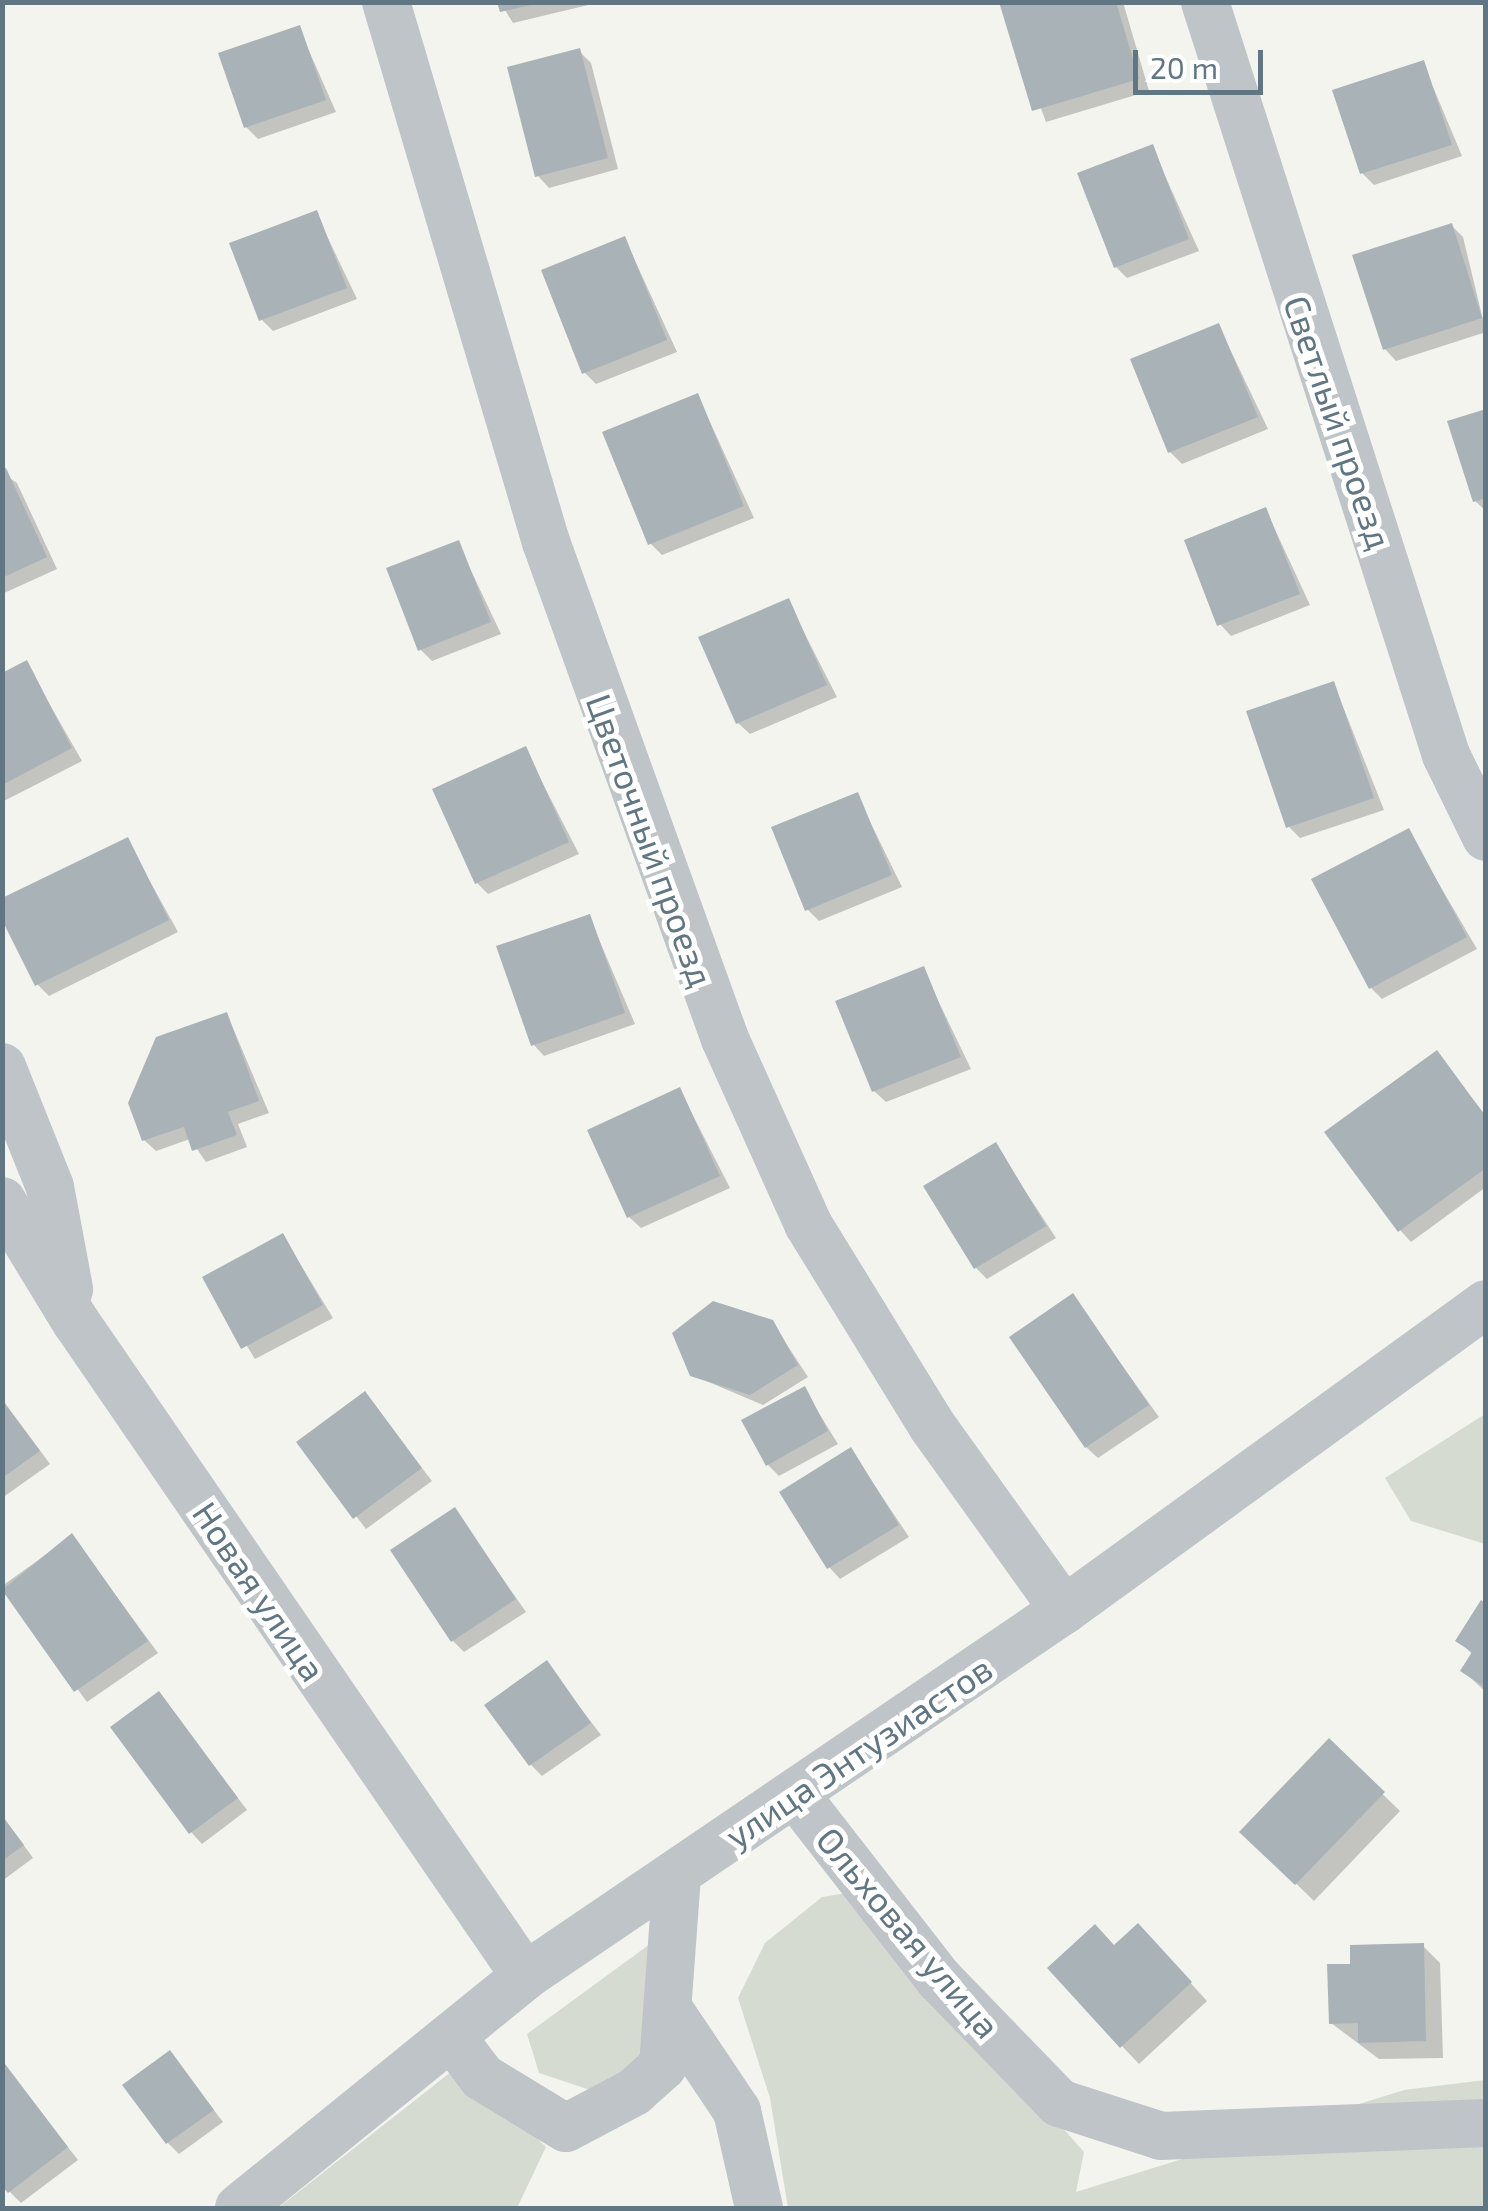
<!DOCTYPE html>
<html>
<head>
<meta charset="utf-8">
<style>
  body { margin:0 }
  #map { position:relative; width:1488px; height:2211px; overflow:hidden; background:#f4f4ef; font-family:"Exo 2",sans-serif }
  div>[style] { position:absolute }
  .green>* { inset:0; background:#d5dbd0 }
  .shadow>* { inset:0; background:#0003 }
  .building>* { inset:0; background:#a9b3b7 }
  .minor>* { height:48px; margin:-24px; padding:0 24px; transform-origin:24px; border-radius:24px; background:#bec4c7 }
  span { translate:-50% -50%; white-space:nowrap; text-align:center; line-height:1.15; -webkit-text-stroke:10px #fff; paint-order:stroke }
  .street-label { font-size:35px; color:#607783 }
  .frame { position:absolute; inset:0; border:5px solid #607783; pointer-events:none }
  .scale { position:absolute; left:1133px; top:50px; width:130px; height:45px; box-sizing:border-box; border:5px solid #607783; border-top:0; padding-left:12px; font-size:30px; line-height:35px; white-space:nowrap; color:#607783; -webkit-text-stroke:8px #fff; paint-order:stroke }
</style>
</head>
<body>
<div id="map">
  <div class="green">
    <i style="clip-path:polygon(1485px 1414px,1485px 1544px,1411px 1521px,1385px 1478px)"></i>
    <i style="clip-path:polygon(853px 1892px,1084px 2152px,1076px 2192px,1404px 2090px,1485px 2080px,1485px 2208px,788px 2208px,770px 2098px,738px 1998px,765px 1943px,822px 1897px)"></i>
    <i style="clip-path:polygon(654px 1941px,650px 2047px,631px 2074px,590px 2090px,539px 2073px,527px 2034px)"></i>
    <i style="clip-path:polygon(461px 2064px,546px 2147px,517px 2208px,278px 2208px)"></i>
  </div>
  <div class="shadow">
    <i style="clip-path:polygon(500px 2px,601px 2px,513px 23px)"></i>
    <i style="clip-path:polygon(1002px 2px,1123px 2px,1149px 91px,1046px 122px)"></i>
    <i style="clip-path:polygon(299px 28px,336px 112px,258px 139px,246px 127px)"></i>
    <i style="clip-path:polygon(579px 51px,591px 63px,618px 169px,549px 188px,538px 176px)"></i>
    <i style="clip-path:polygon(1423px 63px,1462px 156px,1374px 185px,1362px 173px)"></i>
    <i style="clip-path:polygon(1152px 147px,1199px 251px,1127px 278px,1116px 267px)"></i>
    <i style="clip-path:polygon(316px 213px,357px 299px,273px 331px,262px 320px)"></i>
    <i style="clip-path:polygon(1451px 225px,1463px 237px,1486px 332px,1396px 361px,1385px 349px)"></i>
    <i style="clip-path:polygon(625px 239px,677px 352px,596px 384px,584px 372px)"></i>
    <i style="clip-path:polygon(1219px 326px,1268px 429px,1182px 464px,1170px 452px)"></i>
    <i style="clip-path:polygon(698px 396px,754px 518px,662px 555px,650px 543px)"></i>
    <i style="clip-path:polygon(1486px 411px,1486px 511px,1475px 501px)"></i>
    <i style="clip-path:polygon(2px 473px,17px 483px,57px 569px,2px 594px)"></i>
    <i style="clip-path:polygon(1266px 510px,1310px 605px,1231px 636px,1220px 624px)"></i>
    <i style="clip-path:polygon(458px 543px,501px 634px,432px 661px,420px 649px)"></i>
    <i style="clip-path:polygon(788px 601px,837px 697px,750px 734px,738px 723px)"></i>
    <i style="clip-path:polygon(26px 663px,82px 761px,2px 802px,2px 676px)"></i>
    <i style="clip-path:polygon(1334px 684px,1384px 810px,1300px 838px,1289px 827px)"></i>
    <i style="clip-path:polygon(525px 749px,579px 854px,488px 894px,477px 883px)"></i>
    <i style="clip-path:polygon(857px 795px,902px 887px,819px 921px,807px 909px)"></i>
    <i style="clip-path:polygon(1408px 831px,1477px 949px,1382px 999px,1371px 988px)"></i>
    <i style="clip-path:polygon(127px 840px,178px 932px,49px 996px,37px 984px)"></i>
    <i style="clip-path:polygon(589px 916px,635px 1024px,544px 1056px,533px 1044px)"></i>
    <i style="clip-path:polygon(923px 969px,971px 1069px,886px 1102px,874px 1091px)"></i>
    <i style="clip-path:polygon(227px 1014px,269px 1113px,238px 1124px,247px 1147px,206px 1162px,190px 1139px,156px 1151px,144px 1140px)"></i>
    <i style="clip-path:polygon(1437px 1053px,1486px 1116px,1486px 1187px,1411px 1242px,1400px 1230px)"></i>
    <i style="clip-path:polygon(680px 1090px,730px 1188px,641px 1228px,629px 1217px)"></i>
    <i style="clip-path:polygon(995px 1145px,1056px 1238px,987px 1279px,976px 1268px)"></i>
    <i style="clip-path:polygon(283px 1236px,333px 1318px,255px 1359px,205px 1278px)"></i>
    <i style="clip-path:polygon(1073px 1297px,1159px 1417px,1098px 1458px,1086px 1447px)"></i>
    <i style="clip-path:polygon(772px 1322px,808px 1377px,763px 1405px,692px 1375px)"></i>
    <i style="clip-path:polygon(804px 1389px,838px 1444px,779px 1476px,768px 1465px)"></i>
    <i style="clip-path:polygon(365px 1395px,432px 1481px,366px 1529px,300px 1443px)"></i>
    <i style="clip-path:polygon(2px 1399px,50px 1464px,2px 1498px)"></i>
    <i style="clip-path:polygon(851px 1450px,909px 1537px,840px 1579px,829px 1567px)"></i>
    <i style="clip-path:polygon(455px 1510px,526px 1612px,464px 1652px,453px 1641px)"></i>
    <i style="clip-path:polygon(72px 1536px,158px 1653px,87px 1702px,2px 1586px)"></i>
    <i style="clip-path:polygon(1486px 1606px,1486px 1692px,1463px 1671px,1473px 1655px,1458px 1640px)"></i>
    <i style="clip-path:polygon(547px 1664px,601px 1735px,542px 1776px,531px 1765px)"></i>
    <i style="clip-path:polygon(159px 1694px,247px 1810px,202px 1844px,191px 1832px)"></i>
    <i style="clip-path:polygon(1329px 1742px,1400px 1811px,1314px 1901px,1243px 1832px)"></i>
    <i style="clip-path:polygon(2px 1815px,33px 1858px,2px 1881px)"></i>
    <i style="clip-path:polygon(1155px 1944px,1207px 2001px,1139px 2064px,1122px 2046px,1115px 1948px)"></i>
    <i style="clip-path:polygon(1423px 1946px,1440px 1963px,1443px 2058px,1379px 2059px,1331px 2023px,1353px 1966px)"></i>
    <i style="clip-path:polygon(170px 2053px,223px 2122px,179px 2154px,168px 2143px)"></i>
    <i style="clip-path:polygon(2px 2063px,78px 2160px,21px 2203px,10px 2192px)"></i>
  </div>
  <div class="building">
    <i style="clip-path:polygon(497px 2px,535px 2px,535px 4px,500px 12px)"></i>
    <i style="clip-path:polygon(999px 2px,1116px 2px,1139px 79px,1032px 111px)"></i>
    <i style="clip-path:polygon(300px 25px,326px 100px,244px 128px,218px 53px)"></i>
    <i style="clip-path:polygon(580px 48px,608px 158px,535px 177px,507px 67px)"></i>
    <i style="clip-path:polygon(1424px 60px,1452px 145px,1360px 174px,1332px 90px)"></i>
    <i style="clip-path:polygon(1153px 144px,1189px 239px,1114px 268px,1077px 173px)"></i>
    <i style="clip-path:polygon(317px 210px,347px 288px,259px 321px,229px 243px)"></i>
    <i style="clip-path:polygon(1452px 223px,1482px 318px,1383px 350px,1352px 255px)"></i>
    <i style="clip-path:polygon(625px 236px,667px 340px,582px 374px,541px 270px)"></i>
    <i style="clip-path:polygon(1219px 323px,1258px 417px,1168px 453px,1130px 359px)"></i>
    <i style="clip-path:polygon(698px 393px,744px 506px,648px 545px,602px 432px)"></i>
    <i style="clip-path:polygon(1486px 409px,1486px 498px,1473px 502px,1447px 421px)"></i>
    <i style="clip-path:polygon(6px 468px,47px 557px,2px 578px,2px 470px)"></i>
    <i style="clip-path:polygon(1266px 507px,1300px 594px,1217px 626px,1184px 540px)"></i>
    <i style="clip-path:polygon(459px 540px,491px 622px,418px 651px,386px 568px)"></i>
    <i style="clip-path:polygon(789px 598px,827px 685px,736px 724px,698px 637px)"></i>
    <i style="clip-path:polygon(27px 660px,72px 748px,2px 785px,2px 673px)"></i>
    <i style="clip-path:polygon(1334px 681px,1374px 798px,1286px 828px,1246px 711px)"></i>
    <i style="clip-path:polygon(526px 746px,569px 842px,475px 884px,432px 789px)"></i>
    <i style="clip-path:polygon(858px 792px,892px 875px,805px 911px,771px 827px)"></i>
    <i style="clip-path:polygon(1409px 828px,1467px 937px,1369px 989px,1311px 879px)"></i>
    <i style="clip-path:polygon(128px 837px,169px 920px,35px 986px,2px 920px,2px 898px)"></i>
    <i style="clip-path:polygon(590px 914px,625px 1013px,531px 1046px,496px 946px)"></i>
    <i style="clip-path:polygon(924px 966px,961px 1057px,872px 1092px,835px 1001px)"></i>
    <i style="clip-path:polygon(227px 1012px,259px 1101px,228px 1112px,237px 1135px,192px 1151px,184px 1127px,142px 1141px,128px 1103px,156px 1037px)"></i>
    <i style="clip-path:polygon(1437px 1050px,1486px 1117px,1486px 1168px,1398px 1232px,1324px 1132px)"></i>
    <i style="clip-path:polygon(680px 1087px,720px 1176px,627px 1218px,587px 1130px)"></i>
    <i style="clip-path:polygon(996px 1142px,1046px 1226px,974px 1269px,923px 1186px)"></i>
    <i style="clip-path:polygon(283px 1233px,323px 1305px,241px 1349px,202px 1277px)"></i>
    <i style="clip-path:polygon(1073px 1293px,1149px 1405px,1085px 1448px,1009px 1337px)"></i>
    <i style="clip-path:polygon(713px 1301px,773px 1320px,798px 1365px,750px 1395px,690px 1376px,672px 1333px)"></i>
    <i style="clip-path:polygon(805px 1386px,828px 1431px,766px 1466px,741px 1420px)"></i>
    <i style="clip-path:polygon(365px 1391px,422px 1468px,353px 1519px,296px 1442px)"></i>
    <i style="clip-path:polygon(2px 1400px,40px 1451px,2px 1478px)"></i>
    <i style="clip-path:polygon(851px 1447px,899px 1525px,827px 1569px,779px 1492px)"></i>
    <i style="clip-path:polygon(455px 1507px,516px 1599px,451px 1642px,390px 1550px)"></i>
    <i style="clip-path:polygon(72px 1533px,148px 1641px,74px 1692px,2px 1590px)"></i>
    <i style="clip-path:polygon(1481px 1600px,1486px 1603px,1486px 1688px,1460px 1671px,1472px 1652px,1455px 1641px)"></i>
    <i style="clip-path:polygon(547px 1660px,591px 1723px,529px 1766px,484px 1705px)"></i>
    <i style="clip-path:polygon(159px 1691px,238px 1798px,189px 1834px,110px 1727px)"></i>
    <i style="clip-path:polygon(1329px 1738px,1385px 1792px,1295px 1885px,1239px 1832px)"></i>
    <i style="clip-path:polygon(2px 1816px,24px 1845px,2px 1861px)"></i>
    <i style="clip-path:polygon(1138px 1923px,1192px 1982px,1120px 2048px,1047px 1968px,1095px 1924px,1114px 1945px)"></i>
    <i style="clip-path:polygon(1424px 1943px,1426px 2041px,1358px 2043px,1358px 2023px,1329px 2024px,1327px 1964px,1350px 1964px,1350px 1945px)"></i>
    <i style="clip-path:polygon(170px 2050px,214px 2110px,166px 2144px,122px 2085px)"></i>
    <i style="clip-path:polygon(2px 2060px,68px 2147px,8px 2193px,2px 2186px)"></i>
  </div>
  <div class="minor">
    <i style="left:386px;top:2px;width:563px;rotate:73.5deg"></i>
    <i style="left:546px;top:542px;width:528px;rotate:70.19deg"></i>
    <i style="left:725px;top:1039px;width:203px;rotate:65.8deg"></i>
    <i style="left:808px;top:1224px;width:238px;rotate:58.4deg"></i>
    <i style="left:933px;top:1427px;width:225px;rotate:54.4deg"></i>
    <i style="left:1205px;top:2px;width:791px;rotate:72.25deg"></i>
    <i style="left:1446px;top:755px;width:91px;rotate:64deg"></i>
    <i style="left:2px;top:1067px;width:129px;rotate:68.2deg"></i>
    <i style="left:50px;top:1187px;width:104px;rotate:79.4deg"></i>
    <i style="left:2px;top:1201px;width:142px;rotate:58.6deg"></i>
    <i style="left:76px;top:1322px;width:793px;rotate:55.53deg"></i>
    <i style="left:795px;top:1794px;width:236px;rotate:52.1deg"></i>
    <i style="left:940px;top:1980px;width:171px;rotate:45.9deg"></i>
    <i style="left:1059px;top:2103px;width:107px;rotate:17.9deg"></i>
    <i style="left:1161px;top:2136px;width:325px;rotate:-2.3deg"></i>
    <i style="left:672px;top:2014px;width:117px;rotate:56.2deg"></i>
    <i style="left:737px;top:2111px;width:99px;rotate:77.2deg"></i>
    <i style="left:452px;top:2037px;width:50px;rotate:53.1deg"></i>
    <i style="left:482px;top:2077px;width:98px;rotate:31.3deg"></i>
    <i style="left:566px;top:2128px;width:77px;rotate:-27.9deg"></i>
    <i style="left:634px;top:2092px;width:39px;rotate:-42deg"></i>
    <i style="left:663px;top:2066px;width:193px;rotate:-85.8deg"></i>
    <i style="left:239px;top:2208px;width:368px;rotate:-39deg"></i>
    <i style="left:525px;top:1976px;width:652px;rotate:-34.18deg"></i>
    <i style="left:1064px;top:1610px;width:521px;rotate:-35.95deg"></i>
  </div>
  <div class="street-label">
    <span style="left:1339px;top:422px;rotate:71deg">Светлый проезд</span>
    <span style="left:651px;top:840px;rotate:70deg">Цветочный проезд</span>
    <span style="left:260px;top:1591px;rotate:56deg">Новая улица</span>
    <span style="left:858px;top:1751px;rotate:-34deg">улица Энтузиастов</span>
    <span style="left:909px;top:1932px;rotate:50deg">Ольховая улица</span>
  </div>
  <div class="frame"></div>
  <div class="scale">20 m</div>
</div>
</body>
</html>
